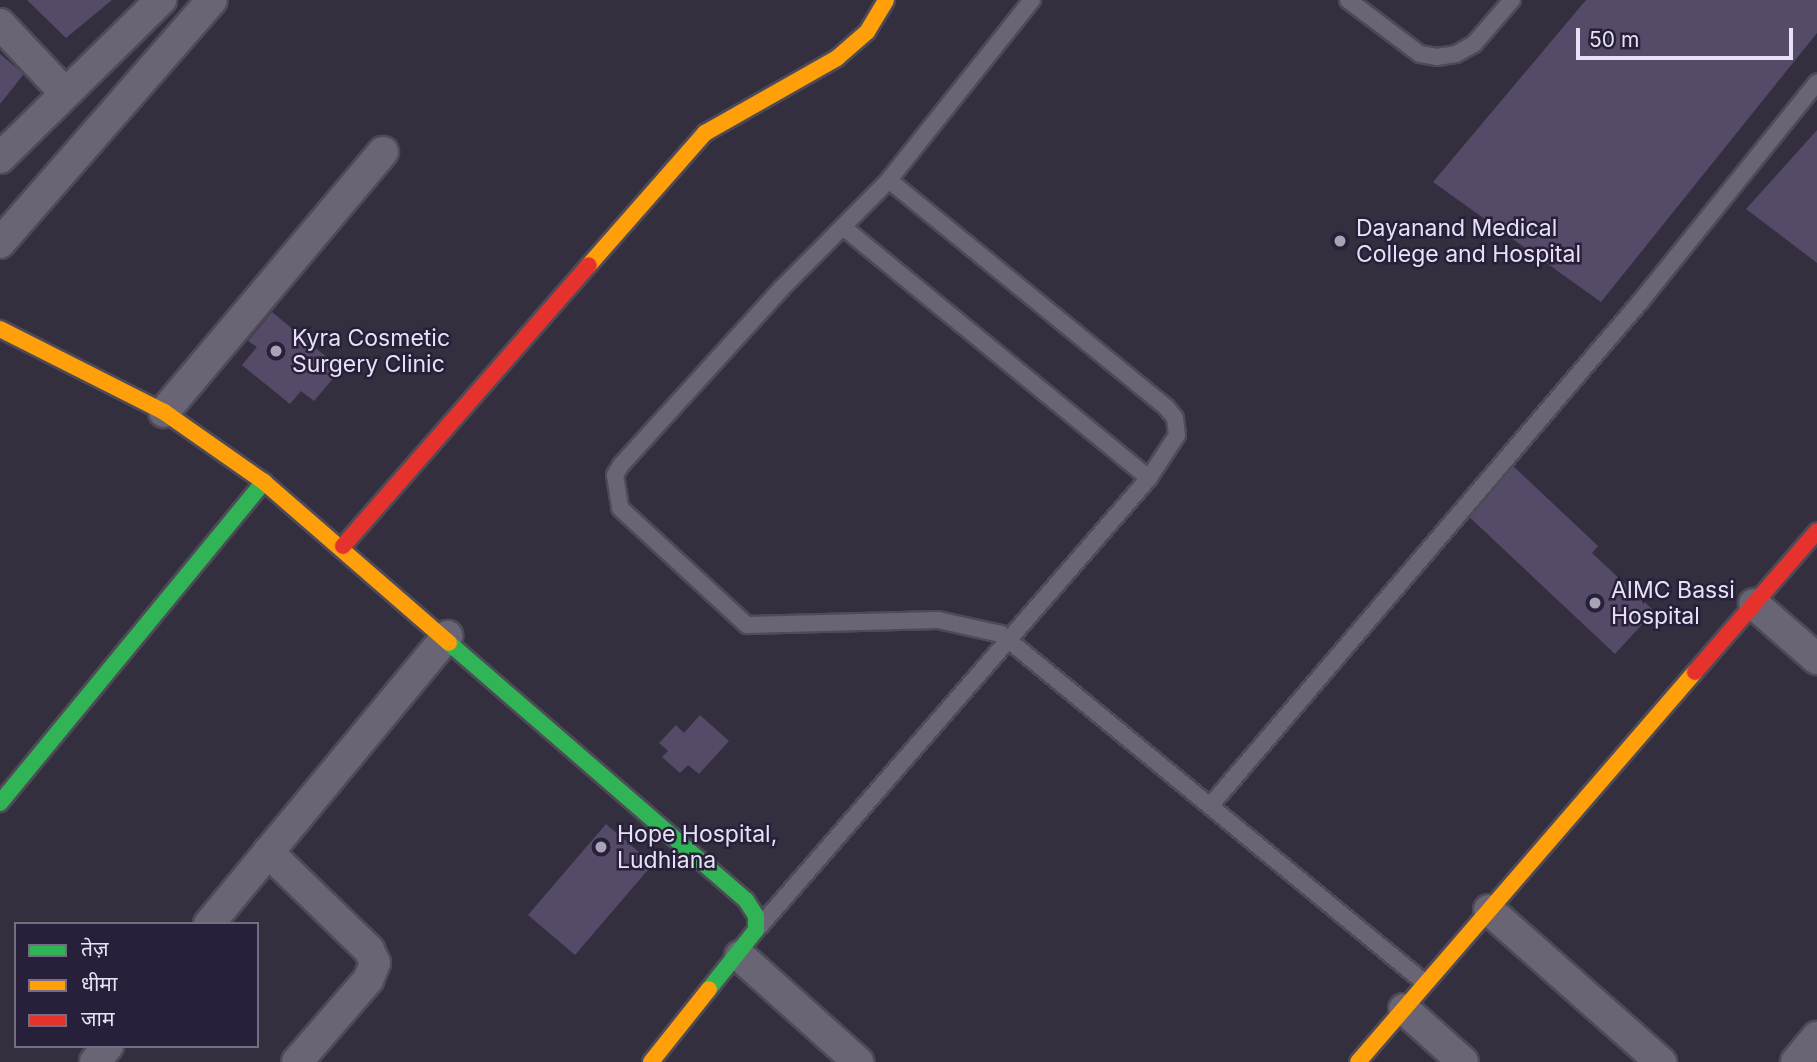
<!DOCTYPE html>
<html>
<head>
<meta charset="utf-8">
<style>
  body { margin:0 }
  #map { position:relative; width:1817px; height:1062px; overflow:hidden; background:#342f3f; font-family:Inter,"Noto Sans Devanagari",sans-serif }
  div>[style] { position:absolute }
  .building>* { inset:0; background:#554a67 }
  .roads { filter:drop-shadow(2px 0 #4e4a57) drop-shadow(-2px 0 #4e4a57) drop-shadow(0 2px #4e4a57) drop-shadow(0 -2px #4e4a57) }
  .lane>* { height:16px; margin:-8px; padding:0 8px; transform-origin:8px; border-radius:8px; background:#6a6575 }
  .street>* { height:30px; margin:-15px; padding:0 15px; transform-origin:15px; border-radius:15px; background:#6a6575 }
  .fast>* { height:16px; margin:-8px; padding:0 8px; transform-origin:8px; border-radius:8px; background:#30b455 }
  .slow>* { height:16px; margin:-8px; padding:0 8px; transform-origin:8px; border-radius:8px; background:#ff9f0a }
  .jam>* { height:16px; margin:-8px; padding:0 8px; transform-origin:8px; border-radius:8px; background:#e5322d }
  .dots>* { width:19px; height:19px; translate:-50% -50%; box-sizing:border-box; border:4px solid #281f3a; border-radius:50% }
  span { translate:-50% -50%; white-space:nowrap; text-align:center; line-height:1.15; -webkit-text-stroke:5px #281f3a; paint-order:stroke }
  .poi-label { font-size:23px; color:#e6e1f4 }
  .left { translate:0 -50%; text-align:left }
  .legend { position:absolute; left:14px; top:922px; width:245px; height:126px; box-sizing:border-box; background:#281f3a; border:2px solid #746d84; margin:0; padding:9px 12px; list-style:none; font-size:21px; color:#e6e1f4 }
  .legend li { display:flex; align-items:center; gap:14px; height:35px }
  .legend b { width:35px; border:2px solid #746d84 }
  .scale { position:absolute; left:1576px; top:28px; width:217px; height:32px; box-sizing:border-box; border:4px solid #e6e1f4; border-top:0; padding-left:9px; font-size:21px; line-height:24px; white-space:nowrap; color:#e6e1f4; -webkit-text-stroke:5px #281f3a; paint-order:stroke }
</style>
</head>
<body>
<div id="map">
  <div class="building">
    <i style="clip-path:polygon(27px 0,112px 0,66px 38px)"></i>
    <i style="clip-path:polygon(1586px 0,1817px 0,1817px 33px,1601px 302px,1433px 182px)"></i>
    <i style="clip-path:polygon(0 54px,24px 74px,0 104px)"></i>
    <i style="clip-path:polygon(1817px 130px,1817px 263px,1746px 209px)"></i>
    <i style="clip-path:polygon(272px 312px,341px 369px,314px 401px,301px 391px,290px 404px,242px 365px,257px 347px,248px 341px)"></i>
    <i style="clip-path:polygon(1511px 464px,1598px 546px,1592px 553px,1654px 611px,1615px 654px,1465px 513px)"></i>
    <i style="clip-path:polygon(700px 715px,729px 741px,699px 774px,688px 765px,680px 773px,662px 757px,668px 751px,659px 743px,676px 725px,684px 733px)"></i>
    <i style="clip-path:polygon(606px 824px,653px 864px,575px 955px,528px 915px)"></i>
  </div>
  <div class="roads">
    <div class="lane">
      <i style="left:1032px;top:0;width:230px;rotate:128.5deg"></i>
      <i style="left:889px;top:180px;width:152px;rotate:134.7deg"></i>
      <i style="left:782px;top:288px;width:239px;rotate:132.3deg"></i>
      <i style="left:621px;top:465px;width:12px;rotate:121deg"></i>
      <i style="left:615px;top:475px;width:33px;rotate:81deg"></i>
      <i style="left:620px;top:508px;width:173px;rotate:42.7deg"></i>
      <i style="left:747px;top:625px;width:191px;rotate:-1.5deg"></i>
      <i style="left:938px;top:620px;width:65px;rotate:12.5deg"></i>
      <i style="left:1001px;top:634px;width:549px;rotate:39.46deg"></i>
      <i style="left:1348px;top:0;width:90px;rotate:36.9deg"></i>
      <i style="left:1420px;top:54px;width:17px;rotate:10deg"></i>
      <i style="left:1437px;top:57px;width:19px;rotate:-9deg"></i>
      <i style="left:1456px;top:54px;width:21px;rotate:-29deg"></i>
      <i style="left:1474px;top:44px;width:58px;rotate:-49.2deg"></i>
      <i style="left:843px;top:227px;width:396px;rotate:39.4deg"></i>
      <i style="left:1210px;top:806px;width:663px;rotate:-49.53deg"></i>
      <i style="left:1640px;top:302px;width:282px;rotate:-51.1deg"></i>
      <i style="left:760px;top:926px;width:593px;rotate:-49.03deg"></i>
      <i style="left:1149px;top:478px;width:51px;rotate:-56.9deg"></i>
      <i style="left:1177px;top:435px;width:17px;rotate:-97deg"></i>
      <i style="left:1175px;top:418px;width:14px;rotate:-129deg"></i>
      <i style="left:1166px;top:407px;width:358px;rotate:-140.7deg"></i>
    </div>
    <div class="street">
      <i style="left:0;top:24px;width:95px;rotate:46.7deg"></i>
      <i style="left:0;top:158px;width:226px;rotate:-44.5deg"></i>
      <i style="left:0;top:243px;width:322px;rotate:-48.9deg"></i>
      <i style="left:164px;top:412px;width:340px;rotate:-49.9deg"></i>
      <i style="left:1754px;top:604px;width:84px;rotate:41.1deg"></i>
      <i style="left:268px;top:852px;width:141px;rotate:44.1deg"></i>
      <i style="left:369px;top:950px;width:14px;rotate:65deg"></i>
      <i style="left:375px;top:963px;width:18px;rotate:112deg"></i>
      <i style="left:368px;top:980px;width:108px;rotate:130.9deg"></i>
      <i style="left:1489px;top:910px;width:230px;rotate:41.5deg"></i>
      <i style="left:209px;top:924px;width:374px;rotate:-50.4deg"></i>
      <i style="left:740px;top:956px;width:159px;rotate:41.9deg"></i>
      <i style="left:1404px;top:1009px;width:79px;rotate:41.9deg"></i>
      <i style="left:95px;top:1062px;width:21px;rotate:-51deg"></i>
      <i style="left:1796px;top:1062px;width:33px;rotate:-50deg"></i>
    </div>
    <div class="fast">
      <i style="left:449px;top:643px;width:393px;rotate:40.9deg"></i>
      <i style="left:746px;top:900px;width:19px;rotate:58deg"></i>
      <i style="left:756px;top:916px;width:14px;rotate:90deg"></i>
      <i style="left:756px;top:930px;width:75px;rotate:128.5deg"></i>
      <i style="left:0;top:803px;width:416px;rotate:-50.6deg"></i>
    </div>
    <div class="slow">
      <i style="left:589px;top:265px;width:176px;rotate:-48.7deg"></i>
      <i style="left:705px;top:133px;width:152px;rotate:-29.6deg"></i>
      <i style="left:837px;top:58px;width:40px;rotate:-41deg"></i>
      <i style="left:867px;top:32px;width:37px;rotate:-59deg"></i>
      <i style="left:0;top:329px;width:184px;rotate:26.8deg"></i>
      <i style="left:164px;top:412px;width:122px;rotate:35deg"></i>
      <i style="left:264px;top:482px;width:245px;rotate:41deg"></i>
      <i style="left:651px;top:1062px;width:93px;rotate:-51.5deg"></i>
      <i style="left:1358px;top:1062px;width:515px;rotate:-49.17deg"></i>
    </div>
    <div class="jam">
      <i style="left:343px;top:546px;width:373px;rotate:-48.8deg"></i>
      <i style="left:1695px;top:672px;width:186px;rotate:-49.1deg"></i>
    </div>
  </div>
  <div class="dots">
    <i style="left:1340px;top:241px;background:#a8a3b5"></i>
    <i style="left:276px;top:351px;background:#a8a3b5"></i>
    <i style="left:1595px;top:603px;background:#a8a3b5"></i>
    <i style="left:601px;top:847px;background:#a8a3b5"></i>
  </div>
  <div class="poi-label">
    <span class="left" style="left:1356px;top:241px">Dayanand Medical<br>College and Hospital</span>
    <span class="left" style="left:292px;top:351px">Kyra Cosmetic<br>Surgery Clinic</span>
    <span class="left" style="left:1611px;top:603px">AIMC Bassi<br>Hospital</span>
    <span class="left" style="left:617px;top:847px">Hope Hospital,<br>Ludhiana</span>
  </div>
  <ul class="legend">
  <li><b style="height:9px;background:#30b455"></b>तेज़</li>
  <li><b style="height:9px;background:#ff9f0a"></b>धीमा</li>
  <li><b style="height:9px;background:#e5322d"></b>जाम</li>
  </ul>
  <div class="scale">50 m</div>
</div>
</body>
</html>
